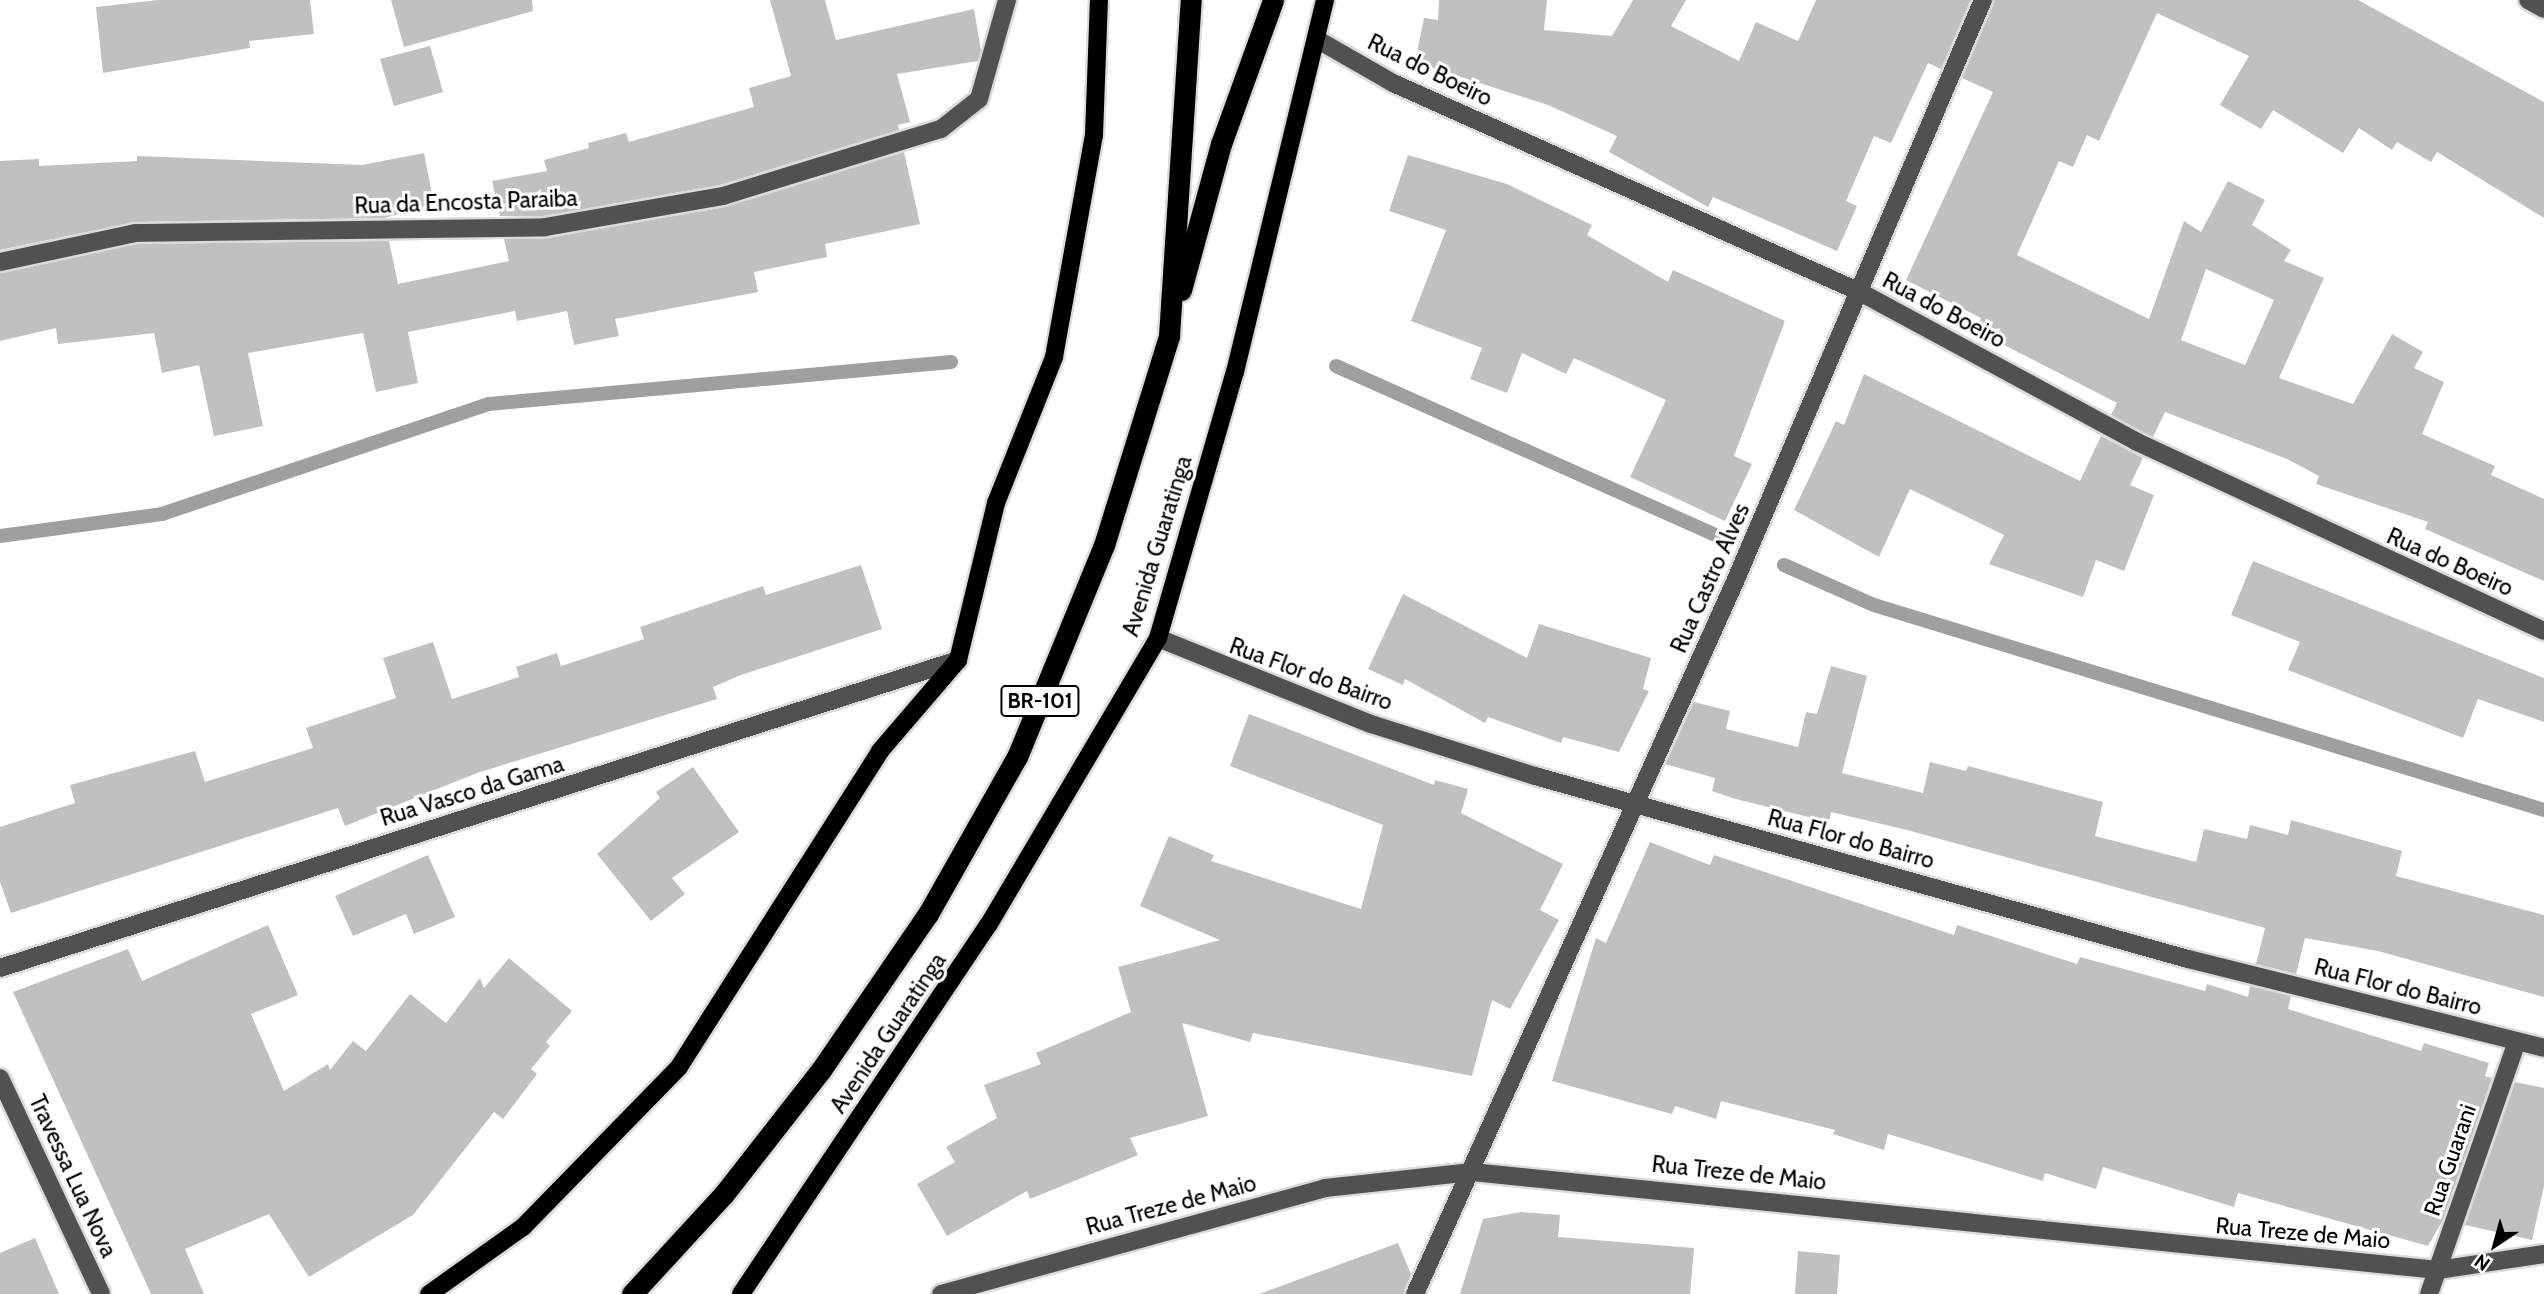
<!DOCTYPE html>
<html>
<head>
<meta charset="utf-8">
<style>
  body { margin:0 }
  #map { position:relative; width:2544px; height:1294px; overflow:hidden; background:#fff; font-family:Cabin,sans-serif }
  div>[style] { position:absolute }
  .stream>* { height:14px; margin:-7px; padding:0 7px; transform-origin:7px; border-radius:7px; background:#9f9f9f }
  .building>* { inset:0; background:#c0c0c0 }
  .roads { filter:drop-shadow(2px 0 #dbdbdb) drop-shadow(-2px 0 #dbdbdb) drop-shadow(0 2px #dbdbdb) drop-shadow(0 -2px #dbdbdb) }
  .minor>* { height:18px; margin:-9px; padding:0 9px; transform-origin:9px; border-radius:9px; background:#515151 }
  .major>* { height:18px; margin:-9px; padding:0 9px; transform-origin:9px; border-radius:9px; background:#000 }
  .highway>* { height:21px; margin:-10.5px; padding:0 10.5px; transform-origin:10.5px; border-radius:10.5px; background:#000 }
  span { translate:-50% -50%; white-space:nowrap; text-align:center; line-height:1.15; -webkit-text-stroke:6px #fff; paint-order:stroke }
  .shield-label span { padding:2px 5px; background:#fff; border:2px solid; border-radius:5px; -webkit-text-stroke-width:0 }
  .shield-label { font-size:21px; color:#000; font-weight:700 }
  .street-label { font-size:23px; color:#000 }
  .north { position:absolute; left:2460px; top:1210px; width:70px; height:70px; -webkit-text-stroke:5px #fff; paint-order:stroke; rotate:216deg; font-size:19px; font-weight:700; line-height:28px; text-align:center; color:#000 }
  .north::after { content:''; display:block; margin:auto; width:24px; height:32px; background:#000; clip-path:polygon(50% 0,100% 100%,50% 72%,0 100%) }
</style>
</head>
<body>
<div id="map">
  <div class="stream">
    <i style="left:1336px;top:366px;width:415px;rotate:24deg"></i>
    <i style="left:0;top:536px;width:163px;rotate:-7.7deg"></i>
    <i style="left:162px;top:514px;width:345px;rotate:-18.6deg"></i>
    <i style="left:489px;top:404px;width:464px;rotate:-5.2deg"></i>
    <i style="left:1784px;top:565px;width:98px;rotate:24deg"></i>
    <i style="left:1874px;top:605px;width:701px;rotate:17.01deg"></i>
  </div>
  <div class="building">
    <i style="clip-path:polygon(158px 0,310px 0,314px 34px,249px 41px,250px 48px,103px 73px,96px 7px)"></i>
    <i style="clip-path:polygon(391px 0,532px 0,533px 11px,404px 47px)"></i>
    <i style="clip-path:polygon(770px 0,825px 0,836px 40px,974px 9px,981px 51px,978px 61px,897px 74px,910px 122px,898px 125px,899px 130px,720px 185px,544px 216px,500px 216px,492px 181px,547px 171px,544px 160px,589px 148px,588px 143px,626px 133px,629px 142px,754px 107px,749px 88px,791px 76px)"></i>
    <i style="clip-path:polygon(1439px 0,1547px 0,1544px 30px,1612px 36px,1633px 0,1686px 0,1671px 26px,1739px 61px,1756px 22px,1798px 41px,1816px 0,1971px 0,1941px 69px,1928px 63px,1891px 143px,1874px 136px,1846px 201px,1857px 206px,1837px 251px,1713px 197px,1708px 207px,1609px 152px,1617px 136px,1548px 105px,1415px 62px,1424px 18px,1438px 20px)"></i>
    <i style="clip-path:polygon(evenodd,1994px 0,2358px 0,2544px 102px,2544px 218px,2437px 152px,2431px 162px,2397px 142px,2392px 150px,2359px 128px,2343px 153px,2273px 110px,2261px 129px,2220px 105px,2249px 56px,2157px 13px,2099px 141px,2087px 135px,2073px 167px,2059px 161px,2017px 255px,2149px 319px,2184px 221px,2201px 232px,2228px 181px,2265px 200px,2252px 225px,2291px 250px,2284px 261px,2324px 278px,2279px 378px,2353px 404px,2392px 334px,2423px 352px,2414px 368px,2444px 382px,2422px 434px,2495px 466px,2491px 475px,2544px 499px,2544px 581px,2425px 529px,2428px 522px,2316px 484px,2319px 476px,2287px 459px,2165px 412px,2153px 437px,2142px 432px,2111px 415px,2117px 403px,1975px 330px,1981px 318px,1906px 280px,1993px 92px,1962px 78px,1994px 0,2206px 269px,2274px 300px,2245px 365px,2181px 340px,2206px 269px)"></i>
    <i style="clip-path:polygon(430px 46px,443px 92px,394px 106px,380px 59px)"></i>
    <i style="clip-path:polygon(904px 152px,920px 224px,825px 244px,827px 257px,754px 272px,758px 292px,615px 319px,619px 336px,574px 345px,567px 311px,517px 321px,515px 311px,408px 332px,418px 383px,376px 392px,363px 333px,248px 353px,263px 426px,214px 436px,199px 365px,162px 373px,154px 333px,58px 344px,56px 328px,0 341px,0 273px,136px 244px,389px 241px,398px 284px,509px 261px,504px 239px,547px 238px,725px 207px)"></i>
    <i style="clip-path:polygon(424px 153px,434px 205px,384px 218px,135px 222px,0 250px,0 161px,39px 159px,39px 166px,137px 161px,137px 156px,362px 165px)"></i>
    <i style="clip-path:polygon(1408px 155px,1507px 184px,1592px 225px,1587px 235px,1668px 282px,1673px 270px,1785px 321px,1734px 456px,1752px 464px,1725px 521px,1630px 477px,1666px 400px,1574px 358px,1566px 374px,1522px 353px,1507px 393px,1470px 379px,1482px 348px,1411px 321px,1446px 230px,1389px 211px)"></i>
    <i style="clip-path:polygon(1864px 374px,2080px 481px,2101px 436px,2143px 458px,2130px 485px,2154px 495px,2124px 571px,2096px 560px,2083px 597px,1989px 564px,2004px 535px,1910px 489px,1879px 557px,1794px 510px,1836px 421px,1844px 425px)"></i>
    <i style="clip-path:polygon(2253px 561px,2544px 678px,2544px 722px,2478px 699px,2463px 738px,2288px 670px,2300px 642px,2231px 615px)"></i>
    <i style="clip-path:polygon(861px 565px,882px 629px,741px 675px,713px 687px,717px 699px,477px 773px,345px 826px,338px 808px,11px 913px,0 882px,0 827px,75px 803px,70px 785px,195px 751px,205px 782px,313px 748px,306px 728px,396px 698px,383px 658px,433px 642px,452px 699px,519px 677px,516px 667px,557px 653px,561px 666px,644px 639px,640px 627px,763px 586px,766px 595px)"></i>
    <i style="clip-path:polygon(1403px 594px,1527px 658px,1539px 624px,1651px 658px,1643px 689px,1649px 691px,1619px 752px,1563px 737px,1561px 743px,1488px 717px,1485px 723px,1405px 679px,1403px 685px,1368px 669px)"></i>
    <i style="clip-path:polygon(1831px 666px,1867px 676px,1842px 773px,1923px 793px,1930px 762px,1966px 771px,1968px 766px,2103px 802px,2095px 836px,2196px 862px,2204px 829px,2247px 839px,2250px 825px,2288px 835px,2291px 820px,2402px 851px,2396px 876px,2544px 915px,2544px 997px,2378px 951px,2305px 938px,2296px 974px,2256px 964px,2265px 928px,1907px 830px,1831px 812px,1829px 822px,1732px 798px,1712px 791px,1715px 778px,1665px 764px,1694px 702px,1730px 711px,1726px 729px,1798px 747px,1806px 712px,1817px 714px)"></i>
    <i style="clip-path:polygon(1249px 714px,1434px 785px,1435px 780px,1468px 789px,1461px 813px,1563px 864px,1540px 910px,1559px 920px,1510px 1009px,1492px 1000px,1472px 1076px,1253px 1033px,1250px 1042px,1182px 1023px,1208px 1116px,1130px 1138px,1138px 1155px,1030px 1199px,1027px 1191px,947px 1236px,917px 1184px,955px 1162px,946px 1147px,997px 1118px,984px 1085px,1041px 1064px,1036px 1053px,1131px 1012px,1118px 967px,1220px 940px,1140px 906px,1169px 836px,1214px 855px,1211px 861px,1361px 909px,1383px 825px,1230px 766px)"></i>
    <i style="clip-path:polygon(693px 767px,739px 832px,672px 878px,685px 894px,651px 921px,597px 854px,660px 798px,656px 792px)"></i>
    <i style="clip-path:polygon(1650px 842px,1710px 865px,1714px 855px,1954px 935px,1957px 925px,2077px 964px,2080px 957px,2205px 991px,2207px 984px,2248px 997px,2250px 986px,2291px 996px,2288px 1009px,2421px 1051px,2424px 1043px,2489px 1063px,2485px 1076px,2492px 1078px,2443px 1220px,2428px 1246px,2238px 1193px,2234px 1207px,2103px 1167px,2096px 1189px,2045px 1173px,2043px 1181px,1888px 1134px,1884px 1150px,1833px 1134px,1835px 1130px,1721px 1101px,1716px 1119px,1675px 1106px,1672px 1114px,1552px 1081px,1596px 938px,1606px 943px)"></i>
    <i style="clip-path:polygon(428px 855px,455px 917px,414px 934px,406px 914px,353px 936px,335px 896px)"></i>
    <i style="clip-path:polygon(268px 925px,298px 995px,251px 1014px,284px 1091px,328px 1064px,330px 1070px,353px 1041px,366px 1051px,410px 994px,446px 1023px,480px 978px,484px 988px,509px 958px,572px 1011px,546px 1042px,550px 1046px,531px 1069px,537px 1074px,503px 1119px,494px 1112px,413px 1215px,309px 1277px,269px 1214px,185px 1249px,204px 1294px,151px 1294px,13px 992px,128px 949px,142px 981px)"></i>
    <i style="clip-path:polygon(2515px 1082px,2544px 1088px,2544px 1186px,2532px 1240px,2465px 1225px)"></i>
    <i style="clip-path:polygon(1521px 1212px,1560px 1215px,1558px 1237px,1694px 1248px,1690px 1294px,1460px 1294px,1483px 1219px)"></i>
    <i style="clip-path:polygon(35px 1238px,59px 1294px,0 1294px,0 1253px)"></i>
    <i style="clip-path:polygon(1398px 1243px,1411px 1274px,1404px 1294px,1259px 1294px)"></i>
    <i style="clip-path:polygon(1798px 1251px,1840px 1255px,1837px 1294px,1795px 1294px)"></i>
  </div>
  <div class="roads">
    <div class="minor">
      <i style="left:2528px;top:0;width:18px;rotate:29deg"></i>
      <i style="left:1318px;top:40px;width:86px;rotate:29.8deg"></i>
      <i style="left:1393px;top:83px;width:512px;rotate:24.11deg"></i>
      <i style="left:1860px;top:292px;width:315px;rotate:28.4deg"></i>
      <i style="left:2137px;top:442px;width:449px;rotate:24.9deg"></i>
      <i style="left:0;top:262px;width:138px;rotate:-12.1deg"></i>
      <i style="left:135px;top:233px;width:410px;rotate:-0.8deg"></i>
      <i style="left:545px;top:227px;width:181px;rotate:-9.9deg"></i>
      <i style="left:723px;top:196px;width:228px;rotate:-17.1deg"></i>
      <i style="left:941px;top:129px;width:48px;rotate:-38.3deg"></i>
      <i style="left:979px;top:99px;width:103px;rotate:-74.2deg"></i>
      <i style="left:1158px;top:638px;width:230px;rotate:22deg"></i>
      <i style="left:1371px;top:724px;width:172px;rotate:17.6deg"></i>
      <i style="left:1535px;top:776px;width:678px;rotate:15.66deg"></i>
      <i style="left:2188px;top:959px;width:367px;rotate:14deg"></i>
      <i style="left:0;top:968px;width:1006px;rotate:-17.82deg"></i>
      <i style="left:0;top:1078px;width:238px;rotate:64.9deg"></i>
      <i style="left:941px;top:1294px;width:398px;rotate:-15.4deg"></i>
      <i style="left:1325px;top:1188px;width:148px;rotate:-6.2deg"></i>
      <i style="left:1472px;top:1172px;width:971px;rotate:5.79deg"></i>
      <i style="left:2438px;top:1270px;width:107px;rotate:-8.6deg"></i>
      <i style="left:1415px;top:1294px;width:778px;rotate:-65.81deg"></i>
      <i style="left:1734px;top:584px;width:635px;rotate:-66.91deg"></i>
      <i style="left:2429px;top:1294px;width:267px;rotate:-70.8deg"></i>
    </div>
    <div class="major">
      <i style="left:429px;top:1294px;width:115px;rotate:-35.5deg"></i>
      <i style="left:523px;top:1227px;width:223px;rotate:-45.7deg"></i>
      <i style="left:679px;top:1067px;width:375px;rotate:-57.5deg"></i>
      <i style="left:880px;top:751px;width:120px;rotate:-49.4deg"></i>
      <i style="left:958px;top:660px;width:162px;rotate:-76.4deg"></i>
      <i style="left:996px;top:503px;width:157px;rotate:-68.3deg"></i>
      <i style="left:1054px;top:357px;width:226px;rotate:-79.8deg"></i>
      <i style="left:1094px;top:135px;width:135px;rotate:-87.9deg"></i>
      <i style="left:741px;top:1294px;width:445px;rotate:-56.2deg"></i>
      <i style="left:989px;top:924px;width:332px;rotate:-59.4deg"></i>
      <i style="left:1158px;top:638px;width:277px;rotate:-73.9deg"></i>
      <i style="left:1235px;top:372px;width:383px;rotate:-76.4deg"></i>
    </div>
    <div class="highway">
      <i style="left:1181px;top:290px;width:151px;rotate:-74.7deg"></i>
      <i style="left:1221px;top:144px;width:153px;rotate:-70.1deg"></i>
      <i style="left:632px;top:1294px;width:136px;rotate:-47.4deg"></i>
      <i style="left:724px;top:1194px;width:157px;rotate:-52deg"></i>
      <i style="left:821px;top:1070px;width:189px;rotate:-55.6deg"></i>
      <i style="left:928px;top:914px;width:180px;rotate:-60.5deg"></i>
      <i style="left:1017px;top:757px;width:229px;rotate:-67.7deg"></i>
      <i style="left:1104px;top:545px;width:219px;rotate:-72.7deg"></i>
      <i style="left:1169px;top:336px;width:337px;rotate:-86.3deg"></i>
    </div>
  </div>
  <div class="shield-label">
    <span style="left:1040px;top:701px">BR-101</span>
  </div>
  <div class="street-label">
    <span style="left:1430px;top:70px;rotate:26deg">Rua do Boeiro</span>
    <span style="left:466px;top:202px;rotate:-2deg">Rua da Encosta Paraiba</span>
    <span style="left:1944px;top:310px;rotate:28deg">Rua do Boeiro</span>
    <span style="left:1157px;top:546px;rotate:-73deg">Avenida Guaratinga</span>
    <span style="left:2450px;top:562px;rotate:24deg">Rua do Boeiro</span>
    <span style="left:1710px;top:578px;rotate:-66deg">Rua Castro Alves</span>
    <span style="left:1311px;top:674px;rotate:20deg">Rua Flor do Bairro</span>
    <span style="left:472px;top:791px;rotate:-17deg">Rua Vasco da Gama</span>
    <span style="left:1851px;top:839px;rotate:15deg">Rua Flor do Bairro</span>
    <span style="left:2398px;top:987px;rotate:14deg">Rua Flor do Bairro</span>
    <span style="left:888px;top:1033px;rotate:-56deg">Avenida Guaratinga</span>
    <span style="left:2450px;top:1160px;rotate:-71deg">Rua Guarani</span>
    <span style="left:1739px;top:1173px;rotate:6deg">Rua Treze de Maio</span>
    <span style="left:73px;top:1176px;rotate:65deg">Travessa Lua Nova</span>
    <span style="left:1171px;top:1205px;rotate:-15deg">Rua Treze de Maio</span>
    <span style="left:2303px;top:1233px;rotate:5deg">Rua Treze de Maio</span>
  </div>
  <div class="north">N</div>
</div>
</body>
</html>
